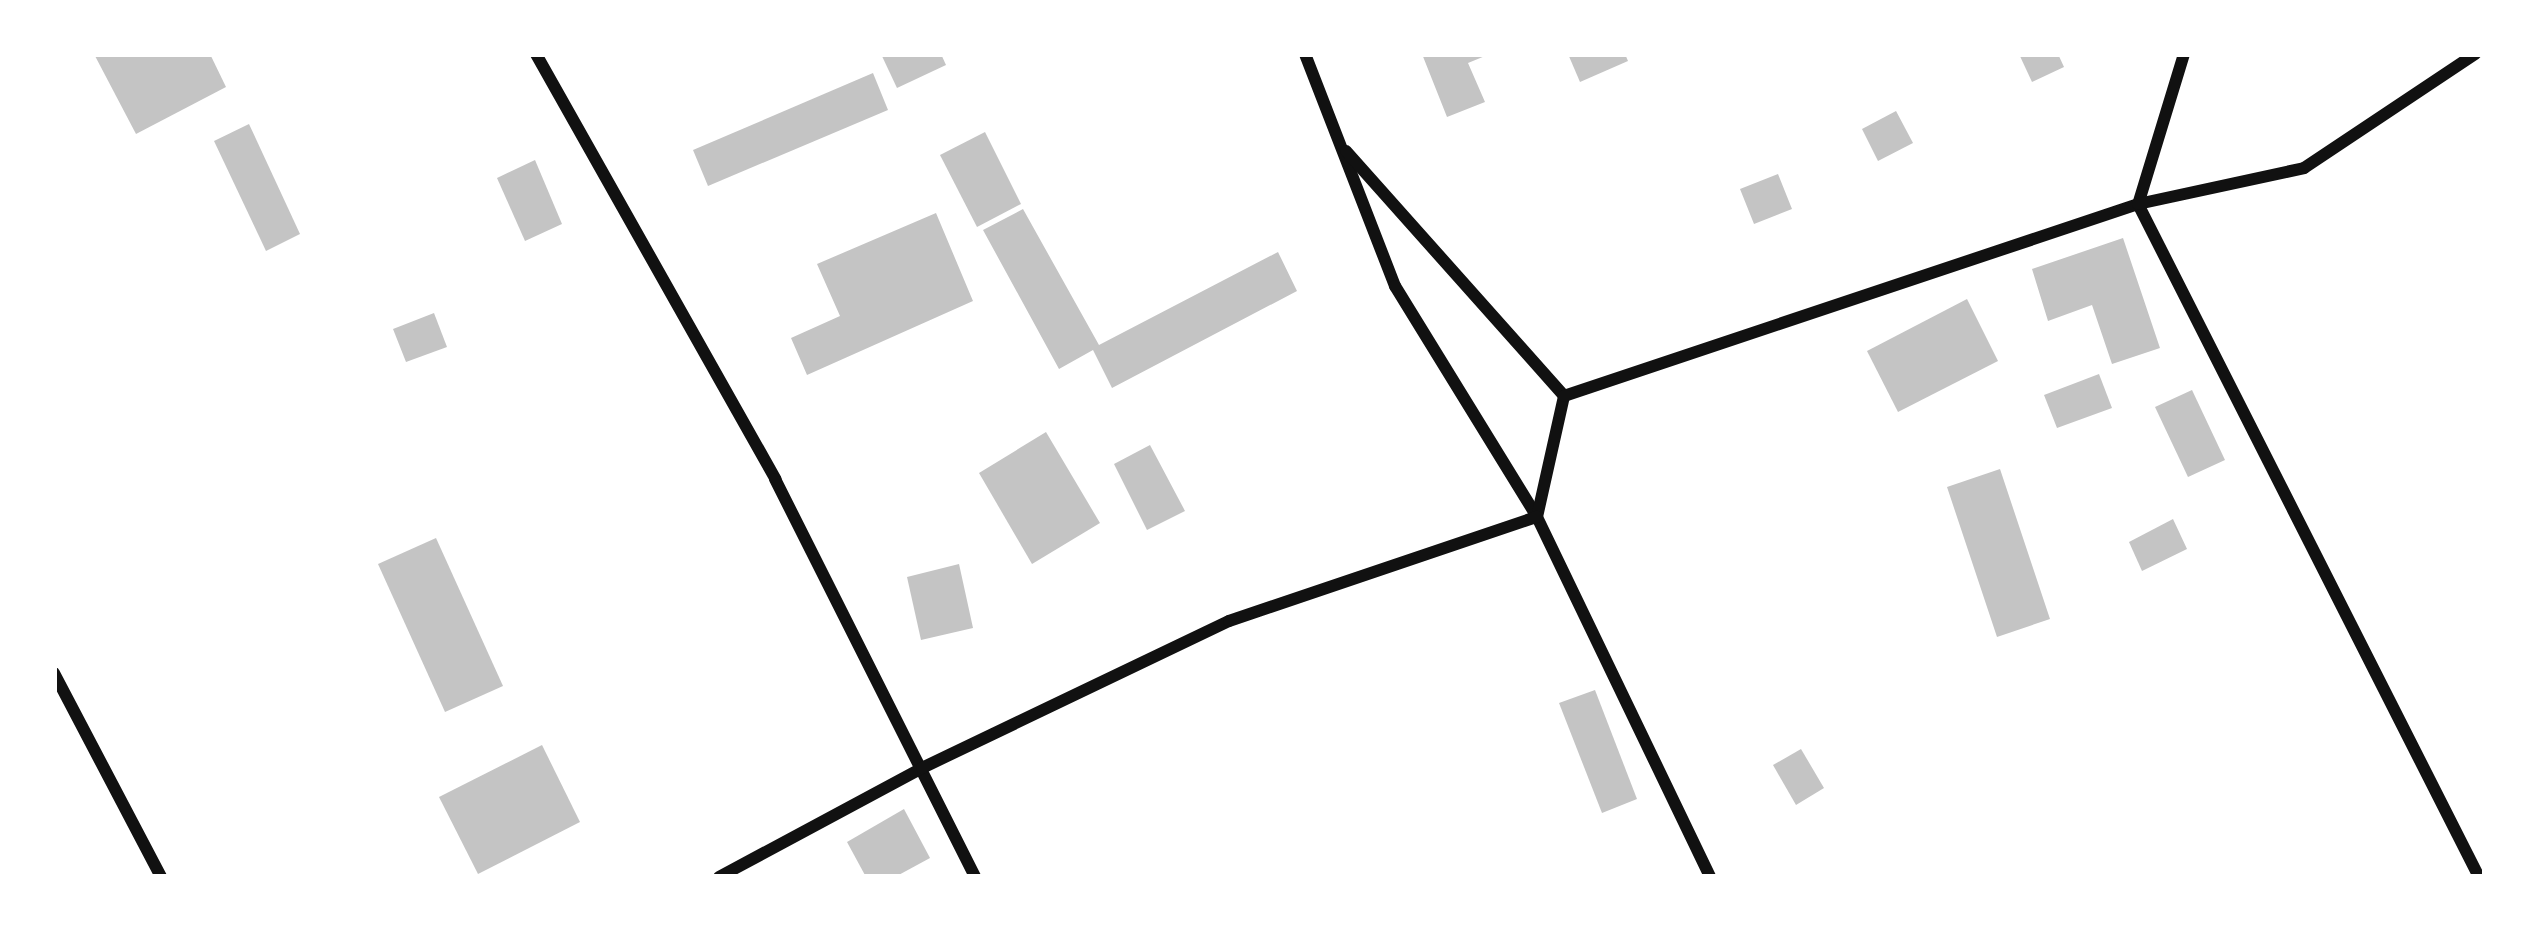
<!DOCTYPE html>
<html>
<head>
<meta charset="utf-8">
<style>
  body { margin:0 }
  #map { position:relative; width:2539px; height:931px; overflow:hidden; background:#fff; font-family:"Archivo Narrow",sans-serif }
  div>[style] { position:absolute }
  .building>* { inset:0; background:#c4c4c4 }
  .minor>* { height:12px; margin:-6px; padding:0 6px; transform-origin:6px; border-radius:6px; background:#111 }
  span { translate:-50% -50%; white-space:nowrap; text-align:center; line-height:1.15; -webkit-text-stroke:12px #fff; paint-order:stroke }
  .frame { position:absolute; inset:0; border:57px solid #fff; pointer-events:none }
</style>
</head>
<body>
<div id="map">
  <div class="building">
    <i style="clip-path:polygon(94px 54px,210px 54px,226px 87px,136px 134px)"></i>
    <i style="clip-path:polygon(881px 54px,941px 54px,946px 65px,897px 88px)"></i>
    <i style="clip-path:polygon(1422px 54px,1490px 54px,1468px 63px,1485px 102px,1447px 117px)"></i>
    <i style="clip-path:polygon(1568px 54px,1625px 54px,1628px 61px,1580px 82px)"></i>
    <i style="clip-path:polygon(2019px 54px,2058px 54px,2064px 67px,2032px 82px)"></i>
    <i style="clip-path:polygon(873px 73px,888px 110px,708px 186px,693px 150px)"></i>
    <i style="clip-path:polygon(1896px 111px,1913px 143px,1878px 161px,1862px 129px)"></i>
    <i style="clip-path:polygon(249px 124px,300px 234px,266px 251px,214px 141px)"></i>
    <i style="clip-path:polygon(985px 132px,1021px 204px,977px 227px,940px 155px)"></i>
    <i style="clip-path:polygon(535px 160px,562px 224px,525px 241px,497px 178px)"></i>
    <i style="clip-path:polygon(1778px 174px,1792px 209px,1754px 224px,1740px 189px)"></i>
    <i style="clip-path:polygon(1023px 209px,1099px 345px,1278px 252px,1297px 291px,1112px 388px,1093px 350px,1059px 369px,983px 230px)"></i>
    <i style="clip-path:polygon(936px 213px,973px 301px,807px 375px,791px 338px,840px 316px,817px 264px)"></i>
    <i style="clip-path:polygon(2123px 238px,2160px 348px,2112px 364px,2092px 305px,2048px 321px,2032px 269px)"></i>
    <i style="clip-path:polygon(1967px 299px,1998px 361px,1898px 412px,1867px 351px)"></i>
    <i style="clip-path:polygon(434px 313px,447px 347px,406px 362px,393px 329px)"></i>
    <i style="clip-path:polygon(2099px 374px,2112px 408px,2057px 428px,2044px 395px)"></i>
    <i style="clip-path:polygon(2192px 390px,2225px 460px,2188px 477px,2155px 407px)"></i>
    <i style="clip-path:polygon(1046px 432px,1100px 523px,1032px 564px,979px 473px)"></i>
    <i style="clip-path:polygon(1150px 445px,1185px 511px,1147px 530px,1114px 464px)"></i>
    <i style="clip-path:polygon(2000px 469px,2050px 619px,1997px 637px,1947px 487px)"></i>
    <i style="clip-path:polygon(2173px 519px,2187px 549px,2142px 571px,2129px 542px)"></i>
    <i style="clip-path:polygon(436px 538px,503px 686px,445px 712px,378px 564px)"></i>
    <i style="clip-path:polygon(959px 564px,973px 628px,921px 640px,907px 577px)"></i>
    <i style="clip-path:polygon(1595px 690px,1637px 799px,1602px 813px,1559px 703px)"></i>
    <i style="clip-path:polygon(542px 745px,580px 822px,478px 874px,439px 797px)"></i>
    <i style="clip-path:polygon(1801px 749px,1824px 788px,1796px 805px,1773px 765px)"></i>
    <i style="clip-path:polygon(904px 809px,930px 858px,895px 877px,866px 877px,847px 842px)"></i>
  </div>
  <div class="minor">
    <i style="left:536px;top:54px;width:488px;rotate:60.6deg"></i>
    <i style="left:775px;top:479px;width:445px;rotate:63.3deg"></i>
    <i style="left:1305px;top:54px;width:249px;rotate:68.8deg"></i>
    <i style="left:1395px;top:286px;width:271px;rotate:58.4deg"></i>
    <i style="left:1537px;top:517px;width:399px;rotate:64.3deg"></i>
    <i style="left:2184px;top:54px;width:157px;rotate:107deg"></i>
    <i style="left:2138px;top:204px;width:754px;rotate:63.13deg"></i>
    <i style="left:1346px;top:151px;width:328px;rotate:48.3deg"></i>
    <i style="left:1537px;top:517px;width:124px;rotate:-77.4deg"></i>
    <i style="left:1564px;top:396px;width:605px;rotate:-18.49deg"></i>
    <i style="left:2138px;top:204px;width:170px;rotate:-12.2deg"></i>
    <i style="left:2304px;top:168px;width:206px;rotate:-33.7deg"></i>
    <i style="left:54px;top:673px;width:230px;rotate:62.3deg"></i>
    <i style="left:719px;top:877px;width:230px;rotate:-28.2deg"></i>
    <i style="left:922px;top:768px;width:340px;rotate:-25.6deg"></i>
    <i style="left:1229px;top:621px;width:325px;rotate:-18.7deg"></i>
  </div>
  <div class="frame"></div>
</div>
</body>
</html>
